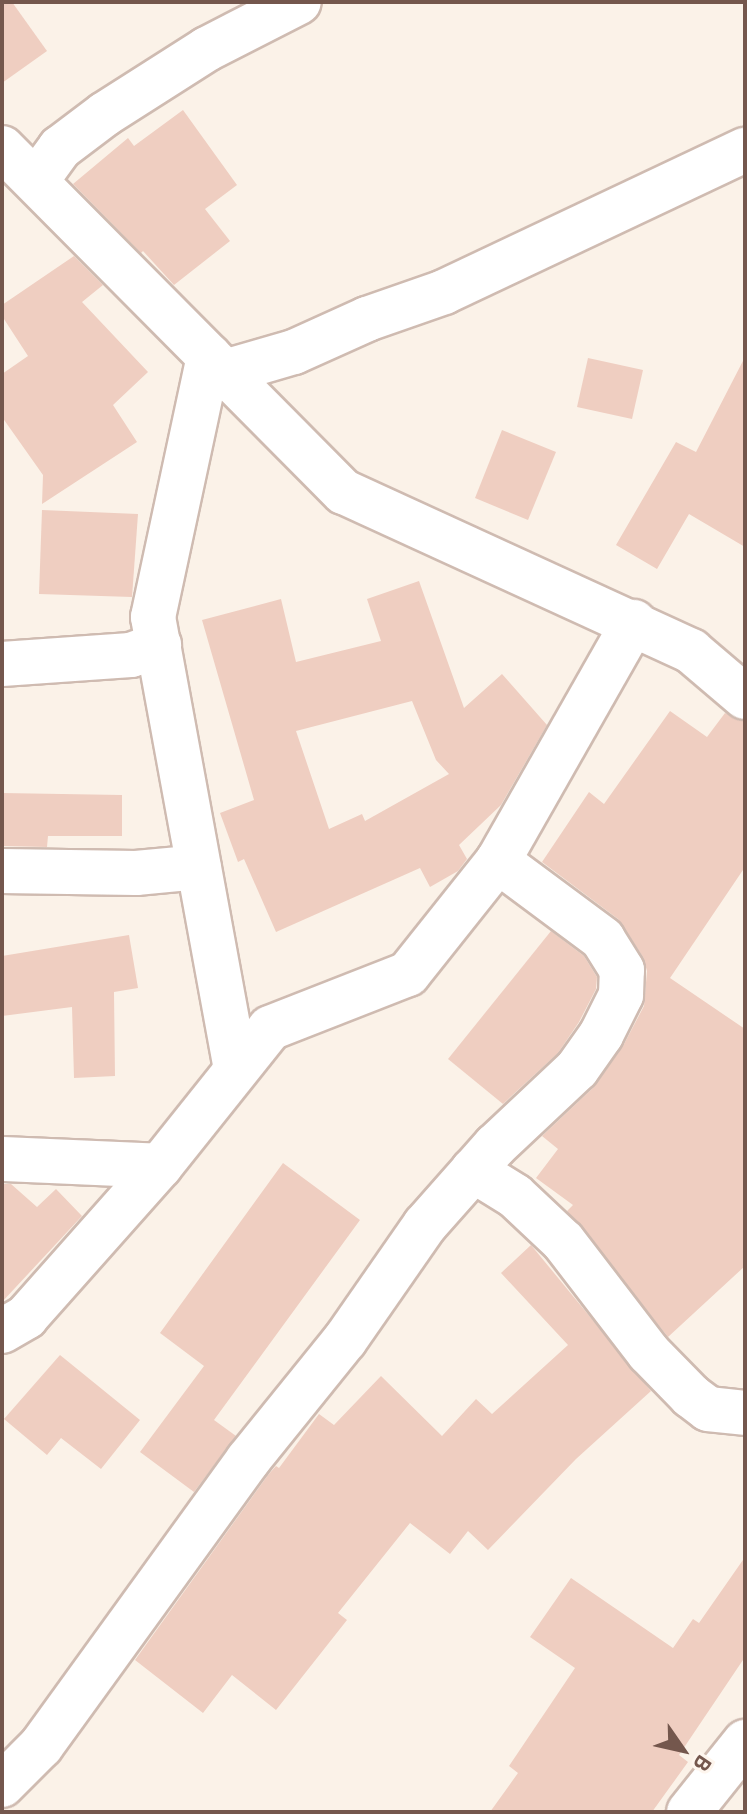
<!DOCTYPE html>
<html>
<head>
<meta charset="utf-8">
<style>
  body { margin:0 }
  #map { position:relative; width:747px; height:1814px; overflow:hidden; background:#fbf2e8; font-family:Ubuntu,sans-serif }
  div>[style] { position:absolute }
  .building>* { inset:0; background:#efcec1 }
  .roads { filter:drop-shadow(2px 0 #cfbbb1) drop-shadow(-2px 0 #cfbbb1) drop-shadow(0 2px #cfbbb1) drop-shadow(0 -2px #cfbbb1) }
  .minor>* { height:44px; margin:-22px; padding:0 22px; transform-origin:22px; border-radius:22px; background:#fff }
  span { translate:-50% -50%; white-space:nowrap; text-align:center; line-height:1.15; -webkit-text-stroke:8px #fef6ee; paint-order:stroke }
  .frame { position:absolute; inset:0; border:4px solid #74574d; pointer-events:none }
  .north { position:absolute; left:643px; top:1710px; width:80px; height:80px; -webkit-text-stroke:6px #fef6ee; paint-order:stroke; rotate:124deg; font-size:22px; font-weight:700; line-height:32px; text-align:center; color:#74574d }
  .north::after { content:''; display:block; margin:auto; width:28px; height:36px; background:#74574d; clip-path:polygon(50% 0,100% 100%,50% 72%,0 100%) }
</style>
</head>
<body>
<div id="map">
  <div class="building">
    <i style="clip-path:polygon(2px 2px,12px 2px,47px 51px,2px 83px)"></i>
    <i style="clip-path:polygon(183px 110px,237px 185px,205px 209px,230px 241px,174px 285px,143px 251px,141px 253px,73px 184px,128px 138px,134px 146px)"></i>
    <i style="clip-path:polygon(74px 256px,103px 285px,82px 302px,148px 372px,113px 405px,137px 442px,42px 504px,43px 475px,2px 417px,2px 374px,28px 356px,2px 316px,2px 305px)"></i>
    <i style="clip-path:polygon(745px 357px,745px 547px,689px 514px,657px 569px,616px 545px,676px 442px,696px 452px)"></i>
    <i style="clip-path:polygon(588px 358px,643px 370px,632px 419px,577px 407px)"></i>
    <i style="clip-path:polygon(502px 430px,556px 452px,528px 520px,475px 498px)"></i>
    <i style="clip-path:polygon(42px 510px,138px 514px,132px 597px,39px 594px)"></i>
    <i style="clip-path:polygon(evenodd,419px 581px,464px 708px,502px 674px,547px 725px,501px 805px,459px 845px,467px 859px,458px 871px,430px 887px,420px 868px,276px 932px,244px 859px,238px 862px,220px 813px,254px 800px,202px 620px,281px 599px,296px 662px,381px 641px,367px 599px,419px 581px,412px 701px,436px 760px,449px 774px,365px 821px,362px 814px,329px 829px,296px 731px,412px 701px)"></i>
    <i style="clip-path:polygon(670px 711px,707px 737px,725px 713px,745px 721px,745px 867px,670px 978px,745px 1029px,745px 1266px,668px 1337px,567px 1211px,573px 1205px,536px 1178px,558px 1149px,542px 1136px,594px 1087px,623px 1046px,644px 1006px,647px 971px,643px 957px,618px 919px,542px 862px,589px 792px,604px 804px)"></i>
    <i style="clip-path:polygon(2px 793px,122px 795px,122px 836px,48px 836px,47px 847px,2px 846px)"></i>
    <i style="clip-path:polygon(551px 931px,584px 956px,597px 977px,596px 989px,579px 1022px,558px 1053px,503px 1104px,448px 1059px)"></i>
    <i style="clip-path:polygon(129px 935px,138px 988px,114px 992px,115px 1076px,74px 1078px,72px 1007px,2px 1016px,2px 956px)"></i>
    <i style="clip-path:polygon(283px 1163px,360px 1220px,214px 1420px,236px 1436px,194px 1492px,140px 1452px,204px 1366px,160px 1333px)"></i>
    <i style="clip-path:polygon(2px 1184px,11px 1184px,37px 1207px,56px 1189px,82px 1216px,2px 1302px)"></i>
    <i style="clip-path:polygon(531px 1245px,651px 1391px,576px 1459px,488px 1550px,468px 1531px,450px 1554px,410px 1523px,338px 1613px,347px 1620px,276px 1710px,232px 1675px,203px 1713px,135px 1660px,268px 1475px,276px 1466px,279px 1468px,319px 1414px,334px 1425px,381px 1376px,442px 1436px,476px 1399px,492px 1414px,568px 1345px,501px 1273px)"></i>
    <i style="clip-path:polygon(60px 1355px,140px 1420px,101px 1469px,61px 1438px,47px 1455px,4px 1419px)"></i>
    <i style="clip-path:polygon(745px 1557px,745px 1657px,679px 1755px,688px 1762px,652px 1812px,490px 1812px,518px 1773px,509px 1766px,575px 1668px,530px 1637px,571px 1578px,673px 1648px,693px 1619px,699px 1623px)"></i>
  </div>
  <div class="roads">
    <div class="minor">
      <i style="left:2px;top:148px;width:485px;rotate:45.2deg"></i>
      <i style="left:344px;top:492px;width:382px;rotate:24.6deg"></i>
      <i style="left:691px;top:651px;width:71px;rotate:40.4deg"></i>
      <i style="left:36px;top:181px;width:41px;rotate:-54deg"></i>
      <i style="left:60px;top:148px;width:56px;rotate:-37.1deg"></i>
      <i style="left:105px;top:114px;width:121px;rotate:-32.5deg"></i>
      <i style="left:207px;top:49px;width:103px;rotate:-27.1deg"></i>
      <i style="left:209px;top:356px;width:267px;rotate:102.1deg"></i>
      <i style="left:153px;top:617px;width:459px;rotate:79.6deg"></i>
      <i style="left:225px;top:372px;width:72px;rotate:-16.2deg"></i>
      <i style="left:294px;top:352px;width:80px;rotate:-24.3deg"></i>
      <i style="left:367px;top:319px;width:82px;rotate:-19.3deg"></i>
      <i style="left:444px;top:292px;width:333px;rotate:-25.3deg"></i>
      <i style="left:2px;top:664px;width:129px;rotate:-4deg"></i>
      <i style="left:131px;top:655px;width:30px;rotate:-20deg"></i>
      <i style="left:2px;top:871px;width:134px;rotate:0.9deg"></i>
      <i style="left:136px;top:873px;width:63px;rotate:-5.4deg"></i>
      <i style="left:2px;top:1159px;width:158px;rotate:2.5deg"></i>
      <i style="left:473px;top:1170px;width:49px;rotate:31.8deg"></i>
      <i style="left:515px;top:1196px;width:66px;rotate:43.2deg"></i>
      <i style="left:563px;top:1241px;width:141px;rotate:52.5deg"></i>
      <i style="left:649px;top:1353px;width:60px;rotate:45.7deg"></i>
      <i style="left:691px;top:1396px;width:21px;rotate:37deg"></i>
      <i style="left:708px;top:1409px;width:37px;rotate:6deg"></i>
      <i style="left:2px;top:1331px;width:28px;rotate:-30deg"></i>
      <i style="left:26px;top:1317px;width:202px;rotate:-48.4deg"></i>
      <i style="left:160px;top:1166px;width:176px;rotate:-51.4deg"></i>
      <i style="left:270px;top:1028px;width:148px;rotate:-21.4deg"></i>
      <i style="left:408px;top:974px;width:144px;rotate:-51.5deg"></i>
      <i style="left:498px;top:861px;width:275px;rotate:-60.4deg"></i>
      <i style="left:2px;top:1785px;width:55px;rotate:-45deg"></i>
      <i style="left:41px;top:1746px;width:353px;rotate:-54.1deg"></i>
      <i style="left:248px;top:1460px;width:154px;rotate:-51.1deg"></i>
      <i style="left:345px;top:1340px;width:140px;rotate:-55.2deg"></i>
      <i style="left:425px;top:1225px;width:106px;rotate:-48.5deg"></i>
      <i style="left:495px;top:1146px;width:112px;rotate:-43.2deg"></i>
      <i style="left:577px;top:1069px;width:42px;rotate:-54.8deg"></i>
      <i style="left:601px;top:1035px;width:45px;rotate:-63.4deg"></i>
      <i style="left:621px;top:995px;width:25px;rotate:-88deg"></i>
      <i style="left:622px;top:970px;width:36px;rotate:-122deg"></i>
      <i style="left:603px;top:939px;width:131px;rotate:-143.4deg"></i>
      <i style="left:689px;top:1812px;width:90px;rotate:-51.3deg"></i>
    </div>
  </div>
  <div class="frame"></div>
  <div class="north">B</div>
</div>
</body>
</html>
